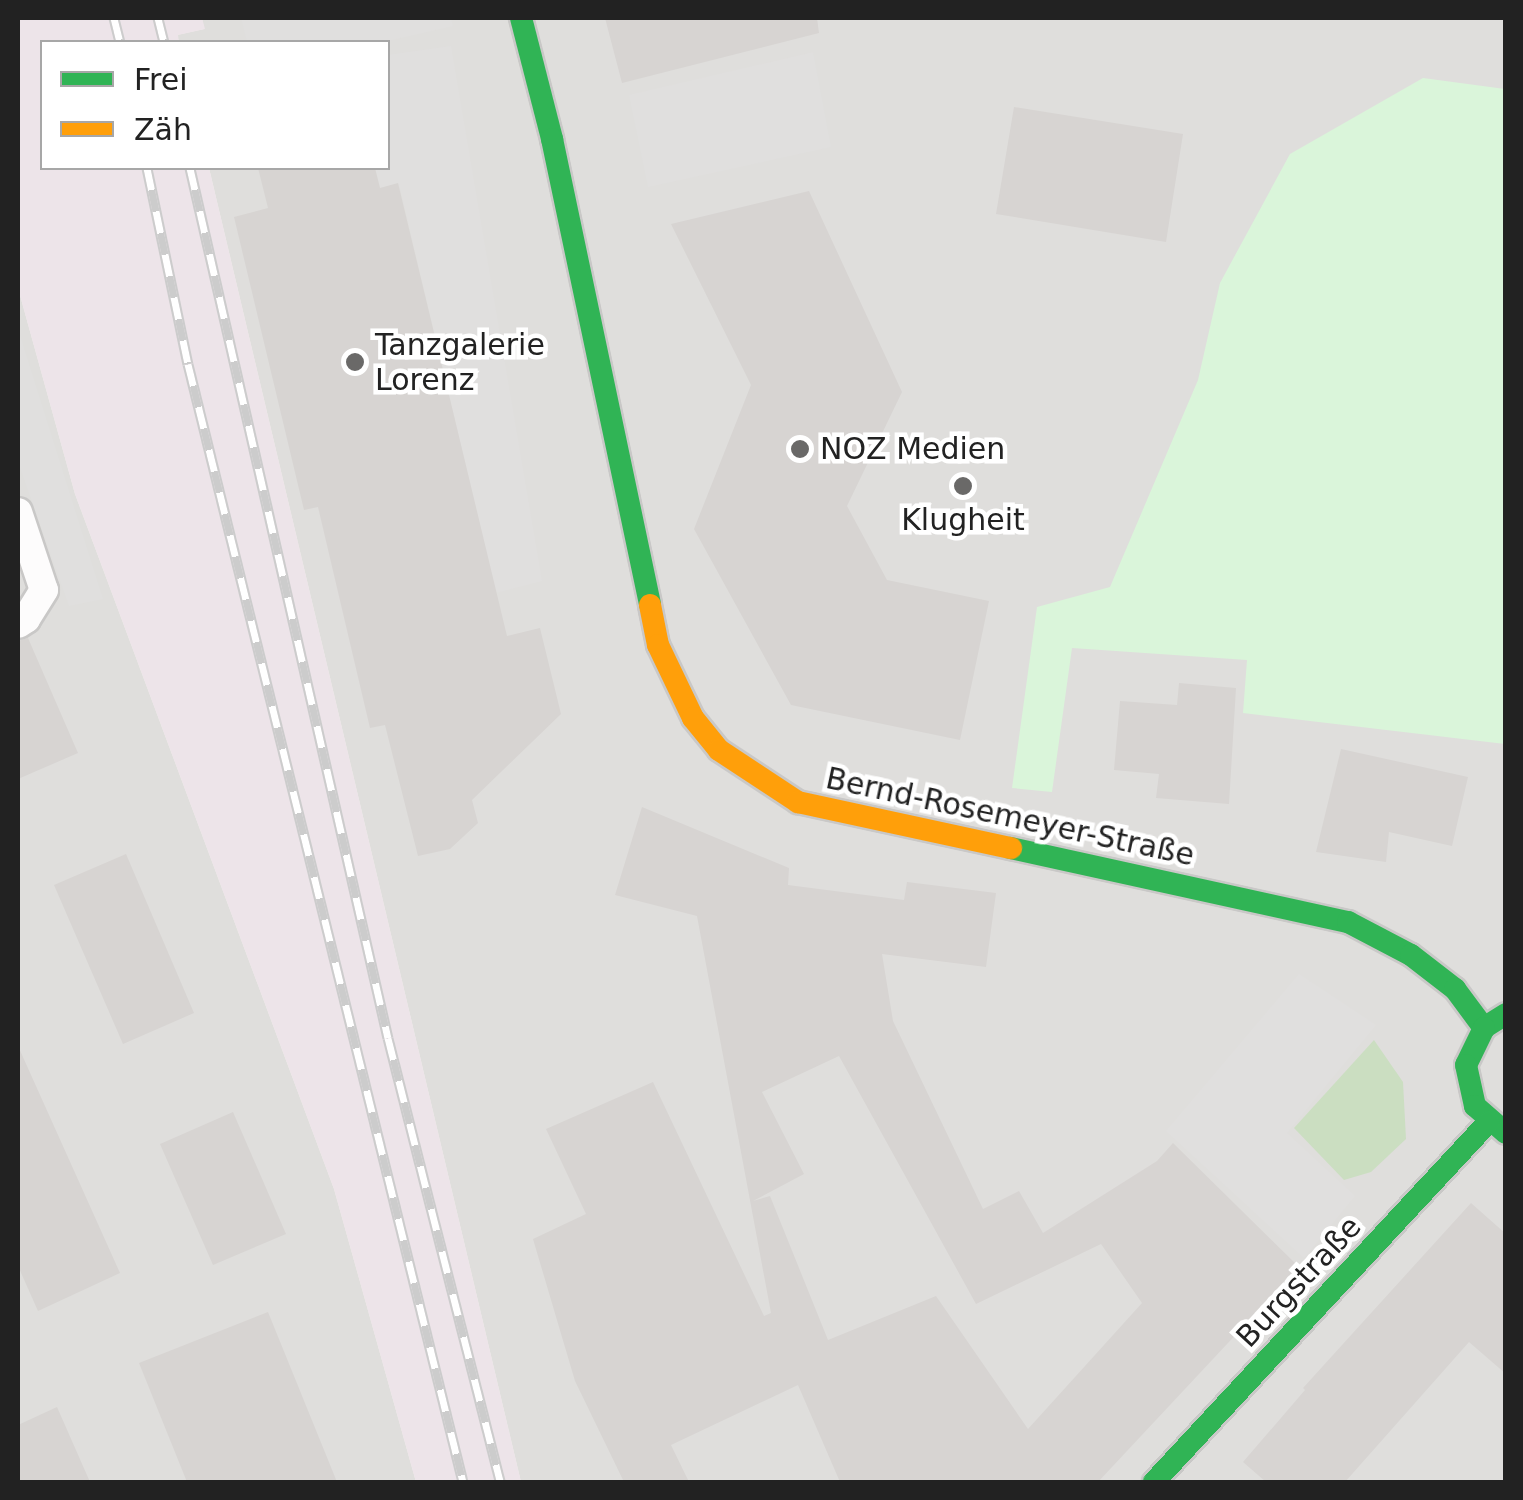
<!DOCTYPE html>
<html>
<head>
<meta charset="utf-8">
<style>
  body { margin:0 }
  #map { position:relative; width:1523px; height:1500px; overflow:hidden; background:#f0eeeb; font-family:"DejaVu Sans",sans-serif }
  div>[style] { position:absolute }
  .residential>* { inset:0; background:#dfdedc }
  .industrial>* { inset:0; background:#ede4e9 }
  .forest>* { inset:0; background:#cbdec1 }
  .park>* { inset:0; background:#daf5da }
  .parking>* { inset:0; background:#e0dfde }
  .building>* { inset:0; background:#d7d4d2 }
  .roads { filter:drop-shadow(2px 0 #c9c8c7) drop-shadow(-2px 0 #c9c8c7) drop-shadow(0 2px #c9c8c7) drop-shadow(0 -2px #c9c8c7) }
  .lane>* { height:28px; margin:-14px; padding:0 14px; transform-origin:14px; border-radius:14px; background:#fdfcfc }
  .fast>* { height:22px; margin:-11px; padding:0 11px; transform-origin:11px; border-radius:11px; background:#30b455 }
  .slow>* { height:22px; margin:-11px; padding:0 11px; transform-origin:11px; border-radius:11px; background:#ff9f0a }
  .rail>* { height:11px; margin-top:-5.5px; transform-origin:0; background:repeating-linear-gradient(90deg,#fff 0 22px,#ccc 0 44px); box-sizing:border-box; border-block:2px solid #ccc }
  .dots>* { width:28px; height:28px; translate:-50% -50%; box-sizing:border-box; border:5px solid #fff; border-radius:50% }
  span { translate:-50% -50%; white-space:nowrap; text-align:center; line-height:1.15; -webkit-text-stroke:9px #fff; paint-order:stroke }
  .poi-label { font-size:30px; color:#222 }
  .left { translate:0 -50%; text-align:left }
  .street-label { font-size:30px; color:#222 }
  .frame { position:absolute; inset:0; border:20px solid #222; pointer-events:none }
  .legend { position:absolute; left:40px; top:40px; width:350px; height:130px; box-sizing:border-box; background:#fff; border:2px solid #a7a7a7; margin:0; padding:12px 18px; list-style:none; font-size:30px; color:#222 }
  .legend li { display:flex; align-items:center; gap:20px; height:50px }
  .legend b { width:50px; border:2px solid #a7a7a7 }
</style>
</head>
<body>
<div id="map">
  <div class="residential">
    <i style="clip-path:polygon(202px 18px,1505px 18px,1505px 1482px,521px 1482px,209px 168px,388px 168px,388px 42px,179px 42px,177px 35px,204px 29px)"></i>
    <i style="clip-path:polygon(18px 288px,75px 494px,334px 1189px,416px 1482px,18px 1482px)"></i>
  </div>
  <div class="industrial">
    <i style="clip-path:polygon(18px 18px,202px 18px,205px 29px,178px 35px,179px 42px,42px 42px,42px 168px,209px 168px,521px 1482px,416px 1482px,334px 1189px,75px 494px,18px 288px)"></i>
  </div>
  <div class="forest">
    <i style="clip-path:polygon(1374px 1040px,1403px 1082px,1406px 1139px,1371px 1172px,1344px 1180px,1294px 1128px)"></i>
  </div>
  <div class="park">
    <i style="clip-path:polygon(1423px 78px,1505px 89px,1505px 744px,1243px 713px,1247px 660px,1072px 648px,1052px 792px,1012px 788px,1037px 607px,1110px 587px,1198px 380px,1220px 283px,1290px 154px)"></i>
  </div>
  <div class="parking">
    <i style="clip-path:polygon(241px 18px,451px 18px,453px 26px,383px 42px,247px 42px)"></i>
    <i style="clip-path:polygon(451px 46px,542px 581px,496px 593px,399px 184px,380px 188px,375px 168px,388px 168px,388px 55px)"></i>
    <i style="clip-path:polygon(813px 52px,831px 147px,648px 187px,629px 95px)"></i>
    <i style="clip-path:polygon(18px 329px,103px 599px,69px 606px,18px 462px)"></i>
    <i style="clip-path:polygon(1299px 974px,1376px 1025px,1287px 1133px,1355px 1196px,1304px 1258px,1166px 1131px)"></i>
  </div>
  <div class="building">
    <i style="clip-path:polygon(605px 18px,817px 18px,819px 33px,622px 83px)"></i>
    <i style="clip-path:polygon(1014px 107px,1183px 134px,1166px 242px,996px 214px)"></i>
    <i style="clip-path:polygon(258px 168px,375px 168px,380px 188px,398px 183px,507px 636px,540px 628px,561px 714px,472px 800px,478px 823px,450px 849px,418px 856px,385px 725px,370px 728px,318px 507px,304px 510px,234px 217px,268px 208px)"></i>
    <i style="clip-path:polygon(809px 191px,902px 392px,847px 506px,887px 580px,989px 601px,960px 740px,791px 705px,694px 529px,751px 385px,671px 224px)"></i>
    <i style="clip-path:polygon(28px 638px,78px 753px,18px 779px,18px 641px)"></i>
    <i style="clip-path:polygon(1179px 683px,1236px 688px,1229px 804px,1156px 798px,1159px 774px,1114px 770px,1120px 701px,1177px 705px)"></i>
    <i style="clip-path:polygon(1341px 749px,1468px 777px,1452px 846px,1389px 832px,1386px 862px,1316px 852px)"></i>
    <i style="clip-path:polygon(evenodd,642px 807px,789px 868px,788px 885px,904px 900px,907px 882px,996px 893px,986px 967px,882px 954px,893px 1021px,983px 1209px,1019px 1191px,1043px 1233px,1157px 1161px,1173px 1143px,1299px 1267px,1248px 1335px,1242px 1328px,1098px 1482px,840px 1482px,798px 1385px,671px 1445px,689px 1482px,624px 1482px,575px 1381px,533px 1239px,586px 1214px,546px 1129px,653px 1082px,764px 1316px,771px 1313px,697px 916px,615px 895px,642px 807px,839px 1056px,976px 1304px,1101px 1244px,1142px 1303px,1028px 1429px,936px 1296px,828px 1340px,770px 1196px,753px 1201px,804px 1174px,762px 1092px,839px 1056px)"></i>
    <i style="clip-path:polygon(126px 854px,194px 1013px,123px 1044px,54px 885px)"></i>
    <i style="clip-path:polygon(18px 1046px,120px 1273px,38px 1311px,18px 1266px)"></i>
    <i style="clip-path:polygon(233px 1112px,286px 1234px,213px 1265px,160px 1144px)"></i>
    <i style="clip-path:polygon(1471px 1203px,1506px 1234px,1506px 1374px,1469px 1342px,1345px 1482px,1266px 1482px,1243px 1462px,1305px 1390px,1303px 1388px)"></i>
    <i style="clip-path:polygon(268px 1312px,337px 1482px,187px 1482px,139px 1363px)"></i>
    <i style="clip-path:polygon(57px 1407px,90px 1482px,18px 1482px,18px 1425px)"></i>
  </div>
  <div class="roads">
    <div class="lane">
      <i style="left:18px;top:512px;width:82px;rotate:71.6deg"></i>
      <i style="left:44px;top:590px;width:34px;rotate:122deg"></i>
      <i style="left:26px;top:619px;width:9px;rotate:148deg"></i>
    </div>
    <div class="fast">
      <i style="left:521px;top:18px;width:125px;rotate:75.6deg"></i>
      <i style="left:552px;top:139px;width:476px;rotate:78.1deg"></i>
      <i style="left:1011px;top:848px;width:345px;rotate:12.4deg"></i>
      <i style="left:1348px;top:922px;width:71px;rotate:27.6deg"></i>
      <i style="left:1411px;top:955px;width:56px;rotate:37.7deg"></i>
      <i style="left:1455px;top:989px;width:49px;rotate:53.4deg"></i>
      <i style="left:1506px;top:1014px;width:26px;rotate:148deg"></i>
      <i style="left:1484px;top:1028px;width:41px;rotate:115.9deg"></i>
      <i style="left:1466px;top:1065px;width:42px;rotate:77.6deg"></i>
      <i style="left:1475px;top:1106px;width:41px;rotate:41.1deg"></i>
      <i style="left:1154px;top:1482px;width:491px;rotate:-47.1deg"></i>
    </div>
    <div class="slow">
      <i style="left:650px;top:605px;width:41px;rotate:78.7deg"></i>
      <i style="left:658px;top:645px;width:81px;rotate:64.4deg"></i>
      <i style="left:693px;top:718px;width:41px;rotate:50.9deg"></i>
      <i style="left:719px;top:750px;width:95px;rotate:33.4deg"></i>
      <i style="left:798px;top:802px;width:218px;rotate:12.2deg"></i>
    </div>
  </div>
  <div class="rail">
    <i style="left:114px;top:18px;width:25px;rotate:76deg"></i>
    <i style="left:158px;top:18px;width:25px;rotate:76deg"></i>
    <i style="left:147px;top:168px;width:200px;rotate:78.2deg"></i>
    <i style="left:188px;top:364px;width:1151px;rotate:76.18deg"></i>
    <i style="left:190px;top:168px;width:892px;rotate:77.18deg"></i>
    <i style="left:388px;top:1038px;width:458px;rotate:75.8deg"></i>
  </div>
  <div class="dots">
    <i style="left:355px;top:362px;background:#6a6968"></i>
    <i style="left:800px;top:449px;background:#6a6968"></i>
    <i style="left:963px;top:486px;background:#6a6968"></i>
  </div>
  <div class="poi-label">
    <span class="left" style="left:375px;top:362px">Tanzgalerie<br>Lorenz</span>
    <span class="left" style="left:820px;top:449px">NOZ Medien</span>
    <span style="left:963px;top:520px">Klugheit</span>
  </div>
  <div class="street-label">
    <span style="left:1010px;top:817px;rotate:12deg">Bernd-Rosemeyer-Straße</span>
    <span style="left:1299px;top:1282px;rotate:-47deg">Burgstraße</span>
  </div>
  <div class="frame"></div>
  <ul class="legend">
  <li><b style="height:12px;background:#30b455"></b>Frei</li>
  <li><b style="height:12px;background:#ff9f0a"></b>Zäh</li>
  </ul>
</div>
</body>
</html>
